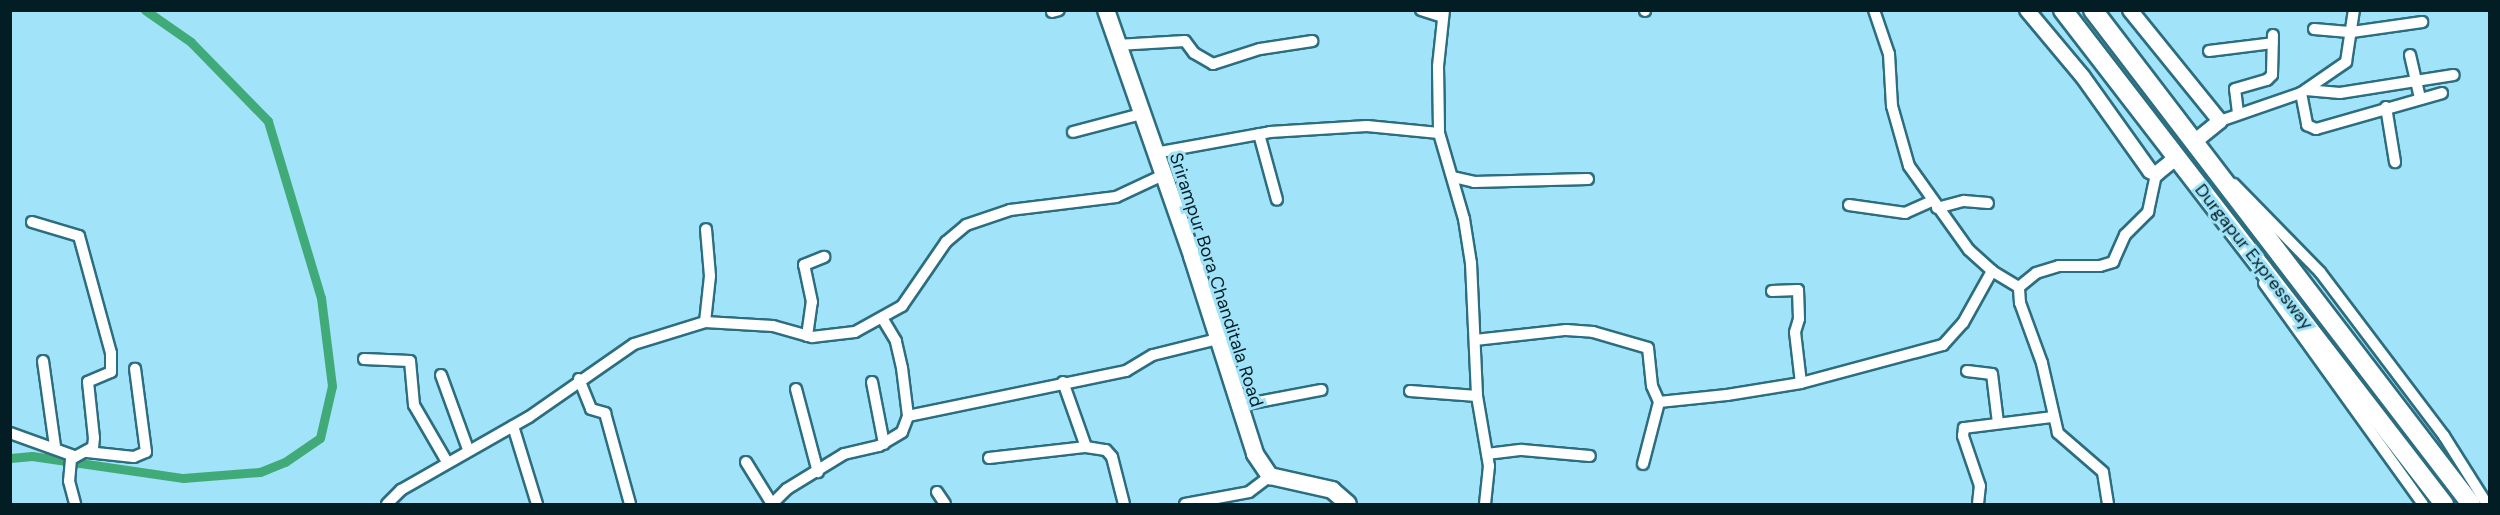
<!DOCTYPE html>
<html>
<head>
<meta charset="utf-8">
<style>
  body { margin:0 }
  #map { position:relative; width:2500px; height:515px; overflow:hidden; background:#a1e3f8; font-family:"DM Sans",sans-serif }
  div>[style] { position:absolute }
  .canal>* { height:9px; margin:-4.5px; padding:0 4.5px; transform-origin:4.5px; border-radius:4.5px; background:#40ab78 }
  .roads { filter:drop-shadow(2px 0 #2c6e80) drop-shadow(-2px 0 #2c6e80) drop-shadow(0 2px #2c6e80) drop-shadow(0 -2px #2c6e80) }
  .minor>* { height:10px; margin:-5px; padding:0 5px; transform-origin:5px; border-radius:5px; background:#fff }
  .tertiary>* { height:14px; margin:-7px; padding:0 7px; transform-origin:7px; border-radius:7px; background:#fff }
  .primary>* { height:16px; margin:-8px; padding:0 8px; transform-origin:8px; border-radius:8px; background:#fff }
  .trunk>* { height:18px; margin:-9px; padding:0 9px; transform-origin:9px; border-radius:9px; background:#fff }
  span { translate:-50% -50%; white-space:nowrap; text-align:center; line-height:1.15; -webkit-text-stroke:6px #a1e3f8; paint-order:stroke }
  .street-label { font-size:18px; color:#021d24 }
  .frame { position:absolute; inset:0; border:12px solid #021d24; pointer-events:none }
</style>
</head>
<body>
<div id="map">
  <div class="canal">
    <i style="left:10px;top:458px;width:22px;rotate:-5deg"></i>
    <i style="left:32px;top:456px;width:153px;rotate:8.3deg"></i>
    <i style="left:183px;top:478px;width:77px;rotate:-4.5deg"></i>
    <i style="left:260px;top:472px;width:27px;rotate:-22deg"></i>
    <i style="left:285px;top:462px;width:42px;rotate:-34.4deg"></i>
    <i style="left:320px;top:438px;width:53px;rotate:-77deg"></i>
    <i style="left:332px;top:386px;width:89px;rotate:-97.1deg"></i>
    <i style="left:321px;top:298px;width:185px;rotate:-106.7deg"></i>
    <i style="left:268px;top:121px;width:110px;rotate:-134.3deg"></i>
    <i style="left:191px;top:42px;width:56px;rotate:-145.2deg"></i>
  </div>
  <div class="roads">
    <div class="minor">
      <i style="left:1421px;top:10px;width:23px;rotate:18deg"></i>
      <i style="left:1444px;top:10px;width:56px;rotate:96.1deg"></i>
      <i style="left:1438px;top:66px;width:67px;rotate:89.1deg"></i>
      <i style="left:1439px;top:133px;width:90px;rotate:73.8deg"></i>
      <i style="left:1464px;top:219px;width:45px;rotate:81deg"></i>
      <i style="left:1471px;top:263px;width:133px;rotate:87.4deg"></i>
      <i style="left:1477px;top:396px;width:71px;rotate:80.3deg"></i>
      <i style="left:1489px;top:466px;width:38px;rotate:96deg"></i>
      <i style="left:1874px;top:10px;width:46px;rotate:71.2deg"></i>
      <i style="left:1889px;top:54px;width:52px;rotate:86.7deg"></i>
      <i style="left:1892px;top:106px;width:62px;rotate:74.2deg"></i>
      <i style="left:1909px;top:166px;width:103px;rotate:54.5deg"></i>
      <i style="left:1969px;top:250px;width:31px;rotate:42deg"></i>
      <i style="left:1992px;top:271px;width:31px;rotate:31deg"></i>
      <i style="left:1645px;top:11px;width:1px;rotate:-90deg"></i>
      <i style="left:1052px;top:12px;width:7px;rotate:-16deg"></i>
      <i style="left:2314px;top:29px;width:38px;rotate:5deg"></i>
      <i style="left:2352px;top:32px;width:71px;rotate:-8.1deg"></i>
      <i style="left:1117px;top:45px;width:68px;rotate:-3.4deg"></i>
      <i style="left:1185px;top:41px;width:15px;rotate:53deg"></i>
      <i style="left:1194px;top:53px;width:22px;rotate:30deg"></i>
      <i style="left:1213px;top:64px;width:49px;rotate:-17.7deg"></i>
      <i style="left:1260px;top:49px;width:53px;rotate:-8.7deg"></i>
      <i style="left:2209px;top:51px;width:64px;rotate:-7.1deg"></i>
      <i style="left:2410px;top:55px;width:44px;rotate:76.9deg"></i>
      <i style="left:2306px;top:90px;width:34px;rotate:5deg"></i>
      <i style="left:2340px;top:93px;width:115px;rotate:-9deg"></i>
      <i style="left:2301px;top:93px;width:33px;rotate:79deg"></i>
      <i style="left:2307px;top:125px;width:10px;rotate:24deg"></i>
      <i style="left:2316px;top:129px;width:131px;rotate:-15.9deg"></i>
      <i style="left:2386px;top:107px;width:56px;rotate:80.7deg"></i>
      <i style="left:2238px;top:113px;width:24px;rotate:-97deg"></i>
      <i style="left:2235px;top:89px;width:33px;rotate:-16deg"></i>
      <i style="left:2267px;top:80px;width:7px;rotate:-45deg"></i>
      <i style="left:2272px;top:75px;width:40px;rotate:-88.6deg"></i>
      <i style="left:2220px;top:121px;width:86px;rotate:-19.1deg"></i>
      <i style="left:2301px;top:93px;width:55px;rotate:-34.6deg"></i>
      <i style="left:2346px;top:62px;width:53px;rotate:-81.3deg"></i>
      <i style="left:1073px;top:132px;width:70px;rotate:-14.8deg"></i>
      <i style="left:1259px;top:134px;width:68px;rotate:74.7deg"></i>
      <i style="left:1155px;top:153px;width:117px;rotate:-10.3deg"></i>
      <i style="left:1270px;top:132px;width:97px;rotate:-3.5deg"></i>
      <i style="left:1367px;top:126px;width:72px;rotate:5.6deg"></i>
      <i style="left:1453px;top:177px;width:22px;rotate:13deg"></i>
      <i style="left:1474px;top:182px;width:114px;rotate:-1.5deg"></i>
      <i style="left:2234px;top:184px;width:123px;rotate:45.7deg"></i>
      <i style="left:2320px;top:272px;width:206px;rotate:52.9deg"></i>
      <i style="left:2444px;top:436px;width:80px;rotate:57.7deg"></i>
      <i style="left:1849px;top:205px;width:57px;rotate:8.1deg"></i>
      <i style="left:1905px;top:213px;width:30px;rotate:-24deg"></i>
      <i style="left:1937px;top:208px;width:28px;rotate:-15deg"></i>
      <i style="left:1964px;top:201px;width:24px;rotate:5deg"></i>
      <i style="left:32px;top:222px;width:49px;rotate:16.6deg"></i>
      <i style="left:79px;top:236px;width:121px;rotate:74.7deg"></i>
      <i style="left:111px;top:353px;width:19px;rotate:90deg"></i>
      <i style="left:111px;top:372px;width:25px;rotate:157deg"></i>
      <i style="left:88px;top:382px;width:56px;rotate:83.9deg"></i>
      <i style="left:94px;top:438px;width:9px;rotate:96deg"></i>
      <i style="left:93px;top:447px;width:25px;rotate:151deg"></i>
      <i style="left:71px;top:459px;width:22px;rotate:95deg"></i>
      <i style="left:69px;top:481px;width:24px;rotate:75deg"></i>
      <i style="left:2264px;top:283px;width:272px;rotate:54.3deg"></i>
      <i style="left:1772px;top:291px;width:26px;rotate:-2deg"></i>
      <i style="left:1798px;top:290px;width:29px;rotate:88deg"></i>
      <i style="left:1799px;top:319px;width:14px;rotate:107deg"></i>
      <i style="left:1795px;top:332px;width:51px;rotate:83.3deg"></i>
      <i style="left:705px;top:322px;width:46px;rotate:-83.8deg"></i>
      <i style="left:710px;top:276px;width:47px;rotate:-94.9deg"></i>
      <i style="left:807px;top:336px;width:34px;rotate:-82deg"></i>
      <i style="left:812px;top:302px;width:38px;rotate:-102deg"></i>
      <i style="left:804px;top:265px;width:22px;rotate:-22deg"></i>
      <i style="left:1475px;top:340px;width:92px;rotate:-6.3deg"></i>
      <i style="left:1566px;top:330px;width:27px;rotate:4deg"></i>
      <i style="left:1593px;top:332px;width:57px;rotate:16.2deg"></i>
      <i style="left:1648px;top:348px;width:38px;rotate:84deg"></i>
      <i style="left:1652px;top:386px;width:17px;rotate:66deg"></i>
      <i style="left:1659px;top:402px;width:68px;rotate:-5.9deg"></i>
      <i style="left:1727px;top:395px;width:75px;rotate:-9.2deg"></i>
      <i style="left:1801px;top:383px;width:147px;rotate:-15deg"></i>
      <i style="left:1943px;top:345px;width:30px;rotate:-48deg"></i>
      <i style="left:1963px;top:323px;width:60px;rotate:-60.9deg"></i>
      <i style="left:364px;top:359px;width:46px;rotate:2.5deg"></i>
      <i style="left:410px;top:361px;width:44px;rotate:84.8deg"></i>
      <i style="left:414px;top:405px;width:66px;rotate:59.9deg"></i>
      <i style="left:43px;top:361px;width:86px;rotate:82deg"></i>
      <i style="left:1967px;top:371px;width:25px;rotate:7deg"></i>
      <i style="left:1992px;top:374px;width:49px;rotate:83deg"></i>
      <i style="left:441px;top:375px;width:79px;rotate:70deg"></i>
      <i style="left:579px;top:379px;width:32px;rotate:68deg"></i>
      <i style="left:591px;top:409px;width:15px;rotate:16deg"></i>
      <i style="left:605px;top:413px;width:94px;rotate:74.6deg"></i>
      <i style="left:872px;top:382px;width:63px;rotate:79deg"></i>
      <i style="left:1063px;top:382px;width:69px;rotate:70.5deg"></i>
      <i style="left:1086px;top:447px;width:20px;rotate:9deg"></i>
      <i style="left:1106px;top:450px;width:9px;rotate:49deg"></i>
      <i style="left:1112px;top:457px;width:49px;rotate:75.7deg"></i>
      <i style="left:796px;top:389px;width:86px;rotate:75.2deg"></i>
      <i style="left:1410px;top:391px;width:67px;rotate:4.3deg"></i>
      <i style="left:1237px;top:406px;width:86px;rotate:-10.8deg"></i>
      <i style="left:908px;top:416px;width:223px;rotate:-11.7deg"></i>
      <i style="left:1126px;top:371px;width:31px;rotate:-31deg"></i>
      <i style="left:1153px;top:355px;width:66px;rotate:-14deg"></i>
      <i style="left:513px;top:426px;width:82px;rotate:72.9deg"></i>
      <i style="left:10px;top:433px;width:68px;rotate:19.8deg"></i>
      <i style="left:87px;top:452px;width:47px;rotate:6.1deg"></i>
      <i style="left:134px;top:457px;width:13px;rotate:-23deg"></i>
      <i style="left:146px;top:452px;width:84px;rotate:-97.5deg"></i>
      <i style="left:1487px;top:454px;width:35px;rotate:-7deg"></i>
      <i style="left:1522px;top:450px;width:68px;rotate:5deg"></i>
      <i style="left:989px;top:458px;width:98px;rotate:-6.5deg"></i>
      <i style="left:746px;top:462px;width:49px;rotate:58.2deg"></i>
      <i style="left:772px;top:504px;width:21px;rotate:-45deg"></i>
      <i style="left:787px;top:489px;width:67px;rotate:-31.6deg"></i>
      <i style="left:844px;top:454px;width:36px;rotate:-13deg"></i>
      <i style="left:879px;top:446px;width:27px;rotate:-31deg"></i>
      <i style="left:902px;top:432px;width:17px;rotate:-69deg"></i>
      <i style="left:908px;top:416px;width:48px;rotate:-97.1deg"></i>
      <i style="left:902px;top:368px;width:28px;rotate:-103deg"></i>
      <i style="left:896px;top:341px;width:27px;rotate:-121deg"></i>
      <i style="left:1643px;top:464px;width:64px;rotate:-75.5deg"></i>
      <i style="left:937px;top:492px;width:14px;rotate:56deg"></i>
      <i style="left:387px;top:504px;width:20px;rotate:-45deg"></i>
      <i style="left:401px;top:490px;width:147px;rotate:-29.7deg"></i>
      <i style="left:529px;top:417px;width:128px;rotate:-34.8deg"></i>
      <i style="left:634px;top:344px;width:74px;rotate:-17.2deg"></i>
      <i style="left:705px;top:322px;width:68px;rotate:3.4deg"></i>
      <i style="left:773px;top:326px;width:41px;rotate:15.8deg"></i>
      <i style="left:812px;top:337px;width:43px;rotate:-6.6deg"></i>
      <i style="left:855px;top:332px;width:54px;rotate:-29deg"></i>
      <i style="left:902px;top:306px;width:78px;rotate:-55.5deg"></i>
      <i style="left:946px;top:242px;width:26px;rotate:-40deg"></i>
      <i style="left:966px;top:225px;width:46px;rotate:-18.8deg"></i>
      <i style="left:1010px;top:210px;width:107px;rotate:-7deg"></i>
      <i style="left:1116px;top:197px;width:52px;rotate:-25.1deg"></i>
      <i style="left:1185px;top:504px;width:65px;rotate:-10.6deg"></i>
      <i style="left:1249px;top:492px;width:26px;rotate:-37deg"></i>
      <i style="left:1978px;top:504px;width:18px;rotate:-84deg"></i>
      <i style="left:1980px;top:486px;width:53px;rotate:-108.8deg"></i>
      <i style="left:1963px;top:436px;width:8px;rotate:-83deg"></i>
      <i style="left:1964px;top:428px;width:89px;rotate:-7.1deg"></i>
      <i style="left:2108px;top:504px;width:32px;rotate:-99deg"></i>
      <i style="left:2103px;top:472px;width:60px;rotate:-139.1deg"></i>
      <i style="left:2058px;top:433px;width:72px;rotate:-102.9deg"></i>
      <i style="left:2042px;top:363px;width:64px;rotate:-110.1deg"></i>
      <i style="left:2020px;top:303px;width:16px;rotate:-94deg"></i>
      <i style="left:2019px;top:287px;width:22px;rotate:-39deg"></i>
      <i style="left:2036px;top:273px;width:24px;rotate:-17deg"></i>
      <i style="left:2059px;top:266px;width:41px"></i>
      <i style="left:2100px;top:266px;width:14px;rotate:-17deg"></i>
      <i style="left:2113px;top:262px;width:30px;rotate:-66deg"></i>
      <i style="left:2125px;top:235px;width:33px;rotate:-45deg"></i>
      <i style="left:2148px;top:212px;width:39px;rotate:-78deg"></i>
    </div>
    <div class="tertiary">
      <i style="left:2027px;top:10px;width:87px;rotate:50.1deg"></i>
      <i style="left:2083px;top:77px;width:115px;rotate:54.5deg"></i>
      <i style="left:2150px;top:171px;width:7px;rotate:27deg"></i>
      <i style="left:2156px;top:174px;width:27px;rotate:-39deg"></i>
      <i style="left:2130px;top:10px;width:143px;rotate:51deg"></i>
      <i style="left:2220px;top:121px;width:33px;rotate:141deg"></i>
    </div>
    <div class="primary">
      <i style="left:1106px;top:10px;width:261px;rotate:70.7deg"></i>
      <i style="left:1192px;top:256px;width:208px;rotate:72.3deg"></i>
      <i style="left:1255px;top:454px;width:27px;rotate:56deg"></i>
      <i style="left:1270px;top:476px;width:64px;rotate:12.7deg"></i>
      <i style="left:1332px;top:490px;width:21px;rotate:41deg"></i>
    </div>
    <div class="trunk">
      <i style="left:2063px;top:10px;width:624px;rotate:52.36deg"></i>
      <i style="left:2093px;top:10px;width:622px;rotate:52.58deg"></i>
    </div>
  </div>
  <div class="street-label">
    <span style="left:2254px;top:257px;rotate:52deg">Durgapur Expressway</span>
    <span style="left:1216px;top:280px;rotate:72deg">Srirampur Bora Chanditala Road</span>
  </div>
  <div class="frame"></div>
</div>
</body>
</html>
